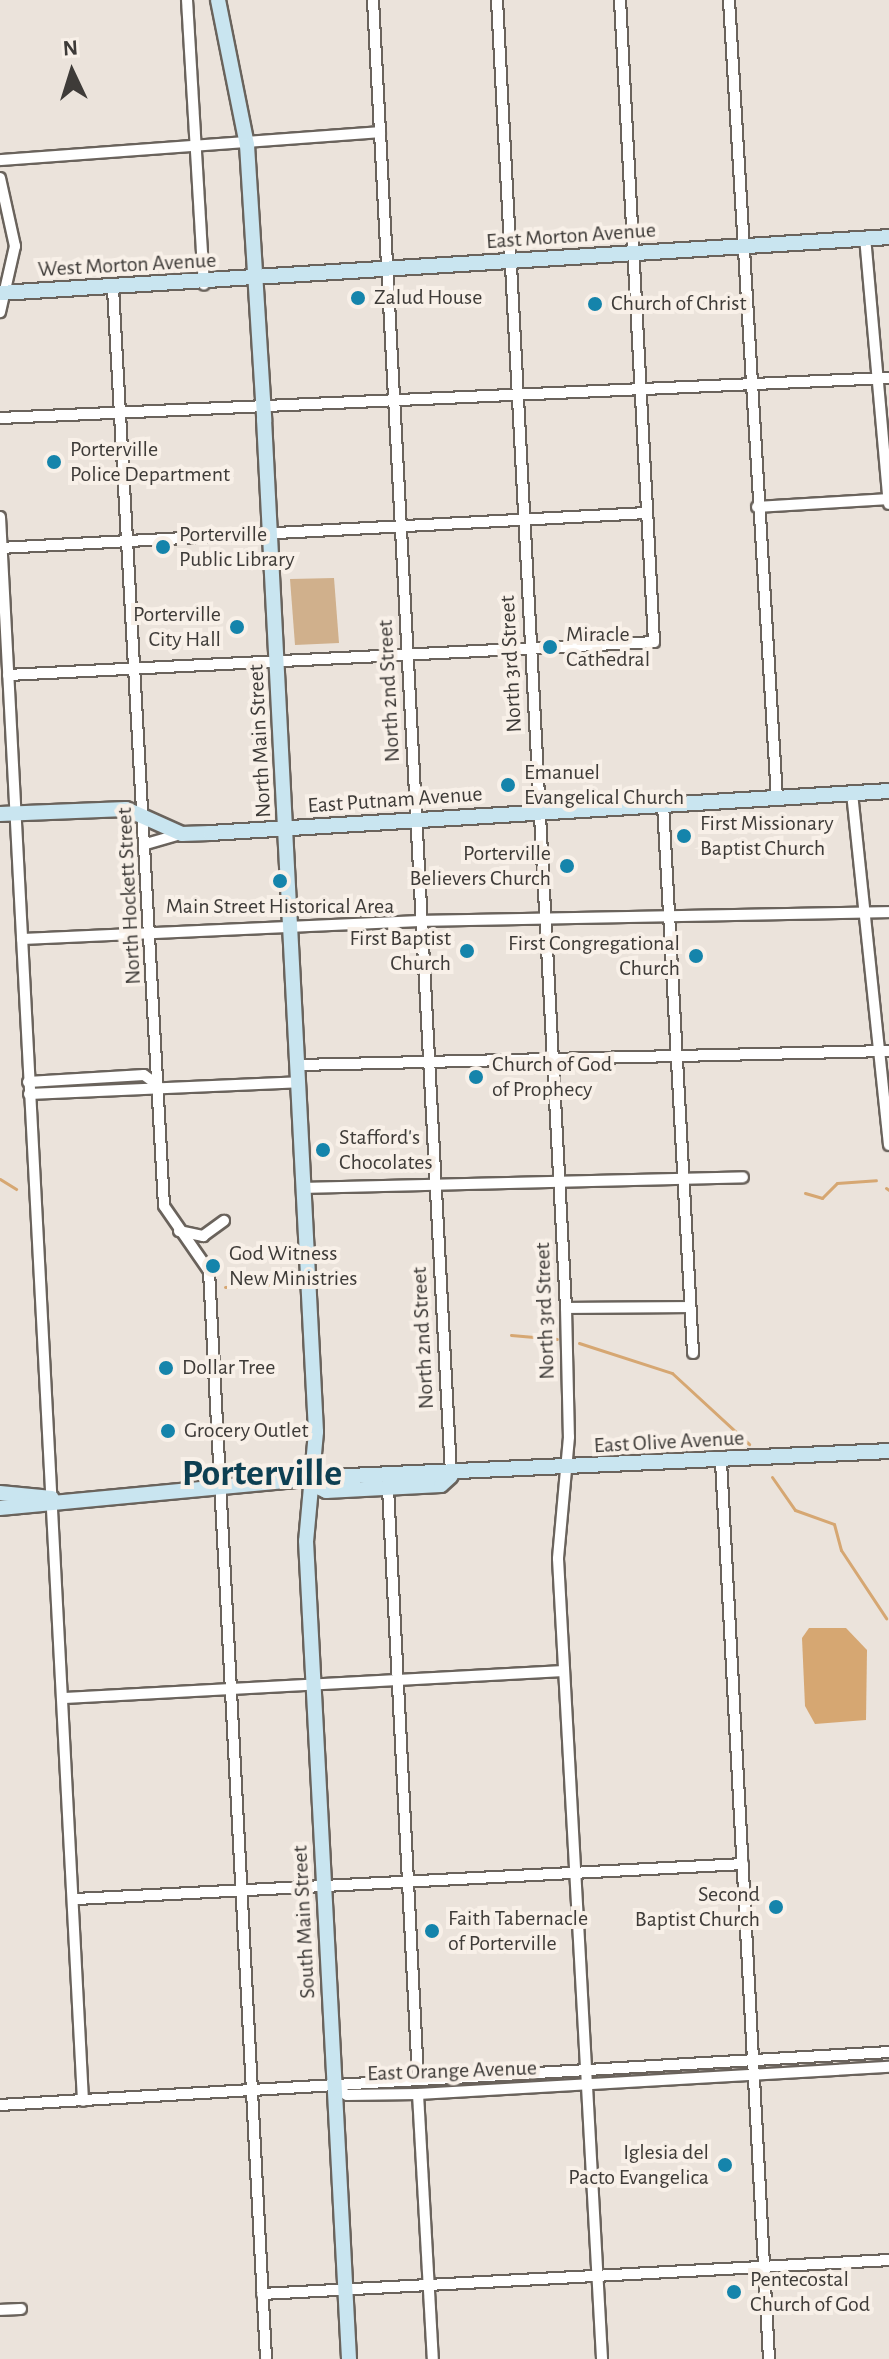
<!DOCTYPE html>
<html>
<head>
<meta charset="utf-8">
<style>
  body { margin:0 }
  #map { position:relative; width:889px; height:2359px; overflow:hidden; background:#ebe3db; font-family:"Alegreya Sans",sans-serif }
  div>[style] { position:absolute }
  .green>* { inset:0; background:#d0b08c }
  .water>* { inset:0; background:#d6a772 }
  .stream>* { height:3px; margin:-1.5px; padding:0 1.5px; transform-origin:1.5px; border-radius:1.5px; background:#d6a772 }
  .roads { filter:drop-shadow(2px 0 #6a635c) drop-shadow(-2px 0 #6a635c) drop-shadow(0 2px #6a635c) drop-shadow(0 -2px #6a635c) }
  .street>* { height:10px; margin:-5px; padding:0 5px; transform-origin:5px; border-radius:5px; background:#fff }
  .secondary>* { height:14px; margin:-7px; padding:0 7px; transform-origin:7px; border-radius:7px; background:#c9e5f0 }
  .dots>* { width:22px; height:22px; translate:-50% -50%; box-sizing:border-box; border:4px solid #f8f0e8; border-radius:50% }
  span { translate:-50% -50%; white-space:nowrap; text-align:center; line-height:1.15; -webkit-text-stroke:8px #f8f0e8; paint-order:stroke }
  .street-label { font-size:22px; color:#3e3b38 }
  .poi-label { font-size:22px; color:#3e3b38 }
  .left { translate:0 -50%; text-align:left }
  .right { translate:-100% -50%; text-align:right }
  .town-label { font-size:38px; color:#0d3f52; font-weight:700 }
  .north { position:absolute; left:32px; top:32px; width:80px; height:80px; -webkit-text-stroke:6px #f8f0e8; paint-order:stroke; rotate:356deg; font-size:22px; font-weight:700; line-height:32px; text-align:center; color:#3e3b38 }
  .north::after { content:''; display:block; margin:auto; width:28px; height:36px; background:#3e3b38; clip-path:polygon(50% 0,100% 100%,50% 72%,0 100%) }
</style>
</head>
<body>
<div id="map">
  <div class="green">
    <i style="clip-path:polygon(334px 578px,339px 643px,295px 645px,290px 579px)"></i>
  </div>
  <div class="water">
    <i style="clip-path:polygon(809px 1628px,846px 1628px,867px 1650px,866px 1720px,815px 1724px,805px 1706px,802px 1638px)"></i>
  </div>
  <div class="stream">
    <i style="left:0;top:1179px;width:19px;rotate:32deg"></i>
    <i style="left:886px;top:1188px;width:4px;rotate:34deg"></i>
    <i style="left:805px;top:1193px;width:18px;rotate:16deg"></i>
    <i style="left:822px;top:1198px;width:21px;rotate:-45deg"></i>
    <i style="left:837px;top:1183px;width:39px;rotate:-4deg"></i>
    <i style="left:225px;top:1287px;width:65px;rotate:-2.6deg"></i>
    <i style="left:511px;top:1335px;width:46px;rotate:5deg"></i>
    <i style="left:579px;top:1343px;width:98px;rotate:17.9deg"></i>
    <i style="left:672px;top:1373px;width:105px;rotate:42.7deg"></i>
    <i style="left:772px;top:1477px;width:40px;rotate:55.1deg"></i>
    <i style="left:795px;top:1510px;width:41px;rotate:19.7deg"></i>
    <i style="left:834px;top:1524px;width:27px;rotate:75deg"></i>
    <i style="left:841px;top:1550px;width:82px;rotate:56.5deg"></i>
  </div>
  <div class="roads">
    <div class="street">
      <i style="left:187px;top:0;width:285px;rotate:86.6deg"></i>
      <i style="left:373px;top:0;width:1478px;rotate:86.97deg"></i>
      <i style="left:497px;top:0;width:1310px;rotate:86.98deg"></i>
      <i style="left:566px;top:1308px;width:129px;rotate:88.7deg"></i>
      <i style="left:569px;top:1437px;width:122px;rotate:95.2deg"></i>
      <i style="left:558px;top:1559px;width:801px;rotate:86.85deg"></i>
      <i style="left:729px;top:0;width:799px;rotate:86.56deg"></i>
      <i style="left:0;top:160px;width:381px;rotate:-4.2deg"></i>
      <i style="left:0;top:178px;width:70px;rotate:77.6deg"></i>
      <i style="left:15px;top:246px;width:68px;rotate:102.8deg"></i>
      <i style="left:865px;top:237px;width:268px;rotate:84.9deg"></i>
      <i style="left:113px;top:288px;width:919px;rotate:86.82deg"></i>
      <i style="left:164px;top:1206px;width:79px;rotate:55.3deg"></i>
      <i style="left:209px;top:1271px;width:1089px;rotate:87deg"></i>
      <i style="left:0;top:418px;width:890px;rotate:-2.58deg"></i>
      <i style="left:757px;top:507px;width:132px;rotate:-3.5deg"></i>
      <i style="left:0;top:517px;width:1586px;rotate:87deg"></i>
      <i style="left:0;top:548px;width:648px;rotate:-3.1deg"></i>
      <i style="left:8px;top:675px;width:647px;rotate:-2.92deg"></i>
      <i style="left:654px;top:642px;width:643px;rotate:-93.03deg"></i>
      <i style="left:852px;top:793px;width:354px;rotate:84deg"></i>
      <i style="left:663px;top:804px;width:550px;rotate:86.87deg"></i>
      <i style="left:146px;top:844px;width:37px;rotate:-16deg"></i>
      <i style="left:22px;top:939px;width:399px;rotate:-2.6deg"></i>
      <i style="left:421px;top:921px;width:468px;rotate:-1.1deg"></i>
      <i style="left:298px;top:1065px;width:591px;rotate:-1.36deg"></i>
      <i style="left:28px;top:1082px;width:116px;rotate:-3.5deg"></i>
      <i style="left:144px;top:1075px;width:17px;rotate:36deg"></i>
      <i style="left:29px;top:1094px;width:270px;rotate:-2.5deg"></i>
      <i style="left:305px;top:1188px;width:438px;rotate:-1.4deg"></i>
      <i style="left:179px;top:1231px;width:25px;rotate:12deg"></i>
      <i style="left:203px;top:1236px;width:26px;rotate:-36deg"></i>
      <i style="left:566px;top:1308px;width:123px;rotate:-0.5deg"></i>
      <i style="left:721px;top:1461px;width:899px;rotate:86.94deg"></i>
      <i style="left:388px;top:1488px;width:591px;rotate:87.09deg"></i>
      <i style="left:65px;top:1698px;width:499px;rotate:-3.1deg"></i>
      <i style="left:76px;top:1899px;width:668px;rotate:-3deg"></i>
      <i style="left:335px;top:2087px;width:14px;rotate:34deg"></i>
      <i style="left:347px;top:2095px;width:71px;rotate:-0.8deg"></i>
      <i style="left:418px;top:2094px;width:472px;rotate:-3.3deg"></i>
      <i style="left:418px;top:2094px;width:265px;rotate:86.8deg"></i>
      <i style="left:0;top:2105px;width:891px;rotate:-3.41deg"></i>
      <i style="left:262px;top:2294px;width:628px;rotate:-3.1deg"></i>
      <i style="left:0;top:2310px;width:21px;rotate:-3deg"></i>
    </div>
    <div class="secondary">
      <i style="left:218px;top:0;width:148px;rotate:78.7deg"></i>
      <i style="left:247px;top:145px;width:275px;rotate:86.4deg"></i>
      <i style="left:264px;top:419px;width:1014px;rotate:87.06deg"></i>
      <i style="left:316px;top:1432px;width:109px;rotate:95.2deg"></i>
      <i style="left:306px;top:1541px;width:819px;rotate:86.99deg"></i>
      <i style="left:0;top:293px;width:891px;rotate:-3.6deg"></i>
      <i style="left:0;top:814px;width:126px;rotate:-2.3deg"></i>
      <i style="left:126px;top:809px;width:61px;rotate:24.1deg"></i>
      <i style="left:182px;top:834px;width:28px;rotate:-2deg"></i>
      <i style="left:210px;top:833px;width:680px;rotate:-3.54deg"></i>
      <i style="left:309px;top:1483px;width:19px;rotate:25deg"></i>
      <i style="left:326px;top:1491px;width:115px;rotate:-3deg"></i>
      <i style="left:441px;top:1485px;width:13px;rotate:-42deg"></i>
      <i style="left:0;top:1493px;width:52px;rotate:5.5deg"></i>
      <i style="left:0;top:1508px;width:329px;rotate:-5.4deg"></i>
      <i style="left:328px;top:1477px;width:562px;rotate:-2.65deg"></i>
    </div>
  </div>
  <div class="dots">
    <i style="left:358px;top:298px;background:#1584ab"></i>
    <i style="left:595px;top:304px;background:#1584ab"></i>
    <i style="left:54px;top:462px;background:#1584ab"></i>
    <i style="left:163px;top:547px;background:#1584ab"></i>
    <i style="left:237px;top:627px;background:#1584ab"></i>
    <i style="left:550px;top:647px;background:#1584ab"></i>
    <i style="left:508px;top:785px;background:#1584ab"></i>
    <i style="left:684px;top:836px;background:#1584ab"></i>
    <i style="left:567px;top:866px;background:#1584ab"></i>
    <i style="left:280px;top:881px;background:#1584ab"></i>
    <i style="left:467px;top:951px;background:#1584ab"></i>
    <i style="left:696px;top:956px;background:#1584ab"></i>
    <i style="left:476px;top:1077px;background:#1584ab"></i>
    <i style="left:323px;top:1150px;background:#1584ab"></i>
    <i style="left:213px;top:1266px;background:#1584ab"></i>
    <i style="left:166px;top:1368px;background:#1584ab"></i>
    <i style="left:168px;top:1431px;background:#1584ab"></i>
    <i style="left:776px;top:1907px;background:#1584ab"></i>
    <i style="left:432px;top:1931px;background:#1584ab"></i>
    <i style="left:725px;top:2165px;background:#1584ab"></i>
    <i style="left:734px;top:2292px;background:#1584ab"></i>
  </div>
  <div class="street-label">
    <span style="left:571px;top:236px;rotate:-4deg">East Morton Avenue</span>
    <span style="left:127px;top:265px;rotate:-3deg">West Morton Avenue</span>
    <span style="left:511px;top:664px;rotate:-93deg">North 3rd Street</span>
    <span style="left:389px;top:691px;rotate:-93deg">North 2nd Street</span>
    <span style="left:260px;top:741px;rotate:-93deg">North Main Street</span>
    <span style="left:395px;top:800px;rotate:-4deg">East Putnam Avenue</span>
    <span style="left:129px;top:896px;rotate:-93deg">North Hockett Street</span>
    <span style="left:545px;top:1311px;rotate:-92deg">North 3rd Street</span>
    <span style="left:423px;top:1338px;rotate:-93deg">North 2nd Street</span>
    <span style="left:669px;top:1442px;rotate:-3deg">East Olive Avenue</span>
    <span style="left:304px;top:1922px;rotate:-93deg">South Main Street</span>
    <span style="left:452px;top:2071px;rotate:-2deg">East Orange Avenue</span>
  </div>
  <div class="poi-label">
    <span class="left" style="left:374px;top:298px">Zalud House</span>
    <span class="left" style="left:611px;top:304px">Church of Christ</span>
    <span class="left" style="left:70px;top:462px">Porterville<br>Police Department</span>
    <span class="left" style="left:179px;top:547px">Porterville<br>Public Library</span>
    <span class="right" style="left:221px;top:627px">Porterville<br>City Hall</span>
    <span class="left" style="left:566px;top:647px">Miracle<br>Cathedral</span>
    <span class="left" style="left:524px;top:785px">Emanuel<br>Evangelical Church</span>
    <span class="left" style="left:700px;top:836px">First Missionary<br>Baptist Church</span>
    <span class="right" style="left:551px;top:866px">Porterville<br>Believers Church</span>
    <span style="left:280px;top:907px">Main Street Historical Area</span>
    <span class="right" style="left:451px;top:951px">First Baptist<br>Church</span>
    <span class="right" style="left:680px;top:956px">First Congregational<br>Church</span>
    <span class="left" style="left:492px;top:1077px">Church of God<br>of Prophecy</span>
    <span class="left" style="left:339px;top:1150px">Stafford's<br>Chocolates</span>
    <span class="left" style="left:229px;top:1266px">God Witness<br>New Ministries</span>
    <span class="left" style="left:182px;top:1368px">Dollar Tree</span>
    <span class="left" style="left:184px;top:1431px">Grocery Outlet</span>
    <span class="right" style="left:760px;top:1907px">Second<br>Baptist Church</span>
    <span class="left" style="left:448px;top:1931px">Faith Tabernacle<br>of Porterville</span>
    <span class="right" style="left:709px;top:2165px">Iglesia del<br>Pacto Evangelica</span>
    <span class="left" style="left:750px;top:2292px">Pentecostal<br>Church of God</span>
  </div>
  <div class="town-label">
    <span style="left:262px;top:1475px">Porterville</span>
  </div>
  <div class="north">N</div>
</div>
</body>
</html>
